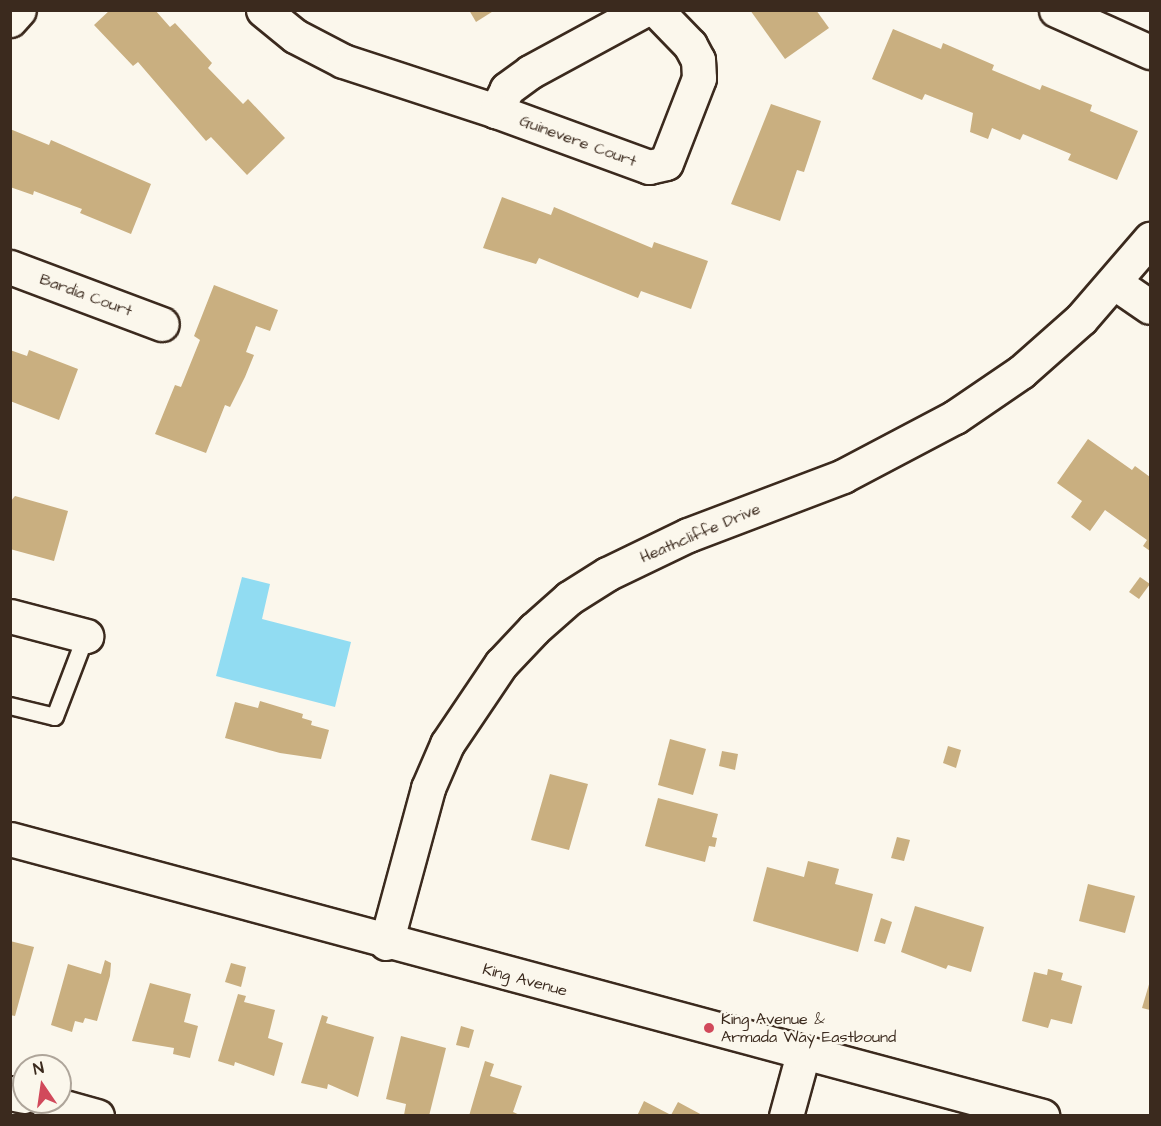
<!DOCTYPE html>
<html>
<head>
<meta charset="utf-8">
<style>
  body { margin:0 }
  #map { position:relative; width:1161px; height:1126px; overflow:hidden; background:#fbf7ec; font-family:"Architects Daughter",sans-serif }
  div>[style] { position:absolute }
  .water>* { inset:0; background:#91dcf2 }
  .building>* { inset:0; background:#c9af80 }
  .roads { filter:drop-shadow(2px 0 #3b2a1e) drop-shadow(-2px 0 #3b2a1e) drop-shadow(0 2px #3b2a1e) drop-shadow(0 -2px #3b2a1e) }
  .lane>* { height:16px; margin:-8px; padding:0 8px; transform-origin:8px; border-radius:8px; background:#fbf7ec }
  .street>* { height:33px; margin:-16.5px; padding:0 16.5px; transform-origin:16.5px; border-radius:16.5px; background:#fbf7ec }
  .secondary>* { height:33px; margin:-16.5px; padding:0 16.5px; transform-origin:16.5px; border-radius:16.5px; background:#fbf7ec }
  .dots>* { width:16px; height:16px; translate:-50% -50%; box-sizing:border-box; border:3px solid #fbf7ec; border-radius:50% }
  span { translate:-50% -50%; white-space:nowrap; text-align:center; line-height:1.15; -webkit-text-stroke:5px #fbf7ec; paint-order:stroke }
  .street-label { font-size:16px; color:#3b2a1e }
  .poi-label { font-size:16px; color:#3b2a1e }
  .left { translate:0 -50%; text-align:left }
  .frame { position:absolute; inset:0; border:12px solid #3b2a1e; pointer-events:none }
  .north { position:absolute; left:12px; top:1054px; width:60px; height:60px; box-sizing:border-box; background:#fbf7ec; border:2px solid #aea59a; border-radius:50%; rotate:347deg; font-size:16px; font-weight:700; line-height:24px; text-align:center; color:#3b2a1e }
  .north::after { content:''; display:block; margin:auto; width:21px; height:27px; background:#d1495b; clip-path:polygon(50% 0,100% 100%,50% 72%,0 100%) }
</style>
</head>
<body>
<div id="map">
  <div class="water">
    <i style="clip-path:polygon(242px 577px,270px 584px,262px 619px,351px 642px,335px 707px,216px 676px)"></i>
  </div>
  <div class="building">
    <i style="clip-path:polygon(110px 10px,155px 10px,170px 27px,175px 23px,212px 63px,208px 68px,243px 104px,248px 99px,285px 138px,247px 175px,211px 137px,206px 141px,138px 62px,133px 66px,94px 25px)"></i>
    <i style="clip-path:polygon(469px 10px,495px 10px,476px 22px)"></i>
    <i style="clip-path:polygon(750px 10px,816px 10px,829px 28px,785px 59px)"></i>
    <i style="clip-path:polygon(893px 29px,941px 49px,943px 43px,994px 65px,992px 70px,1040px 90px,1042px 85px,1092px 105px,1090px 111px,1138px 131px,1117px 180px,1068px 160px,1071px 154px,1023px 134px,1020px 140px,992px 128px,988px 139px,970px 132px,973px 113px,925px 94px,922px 100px,872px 79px)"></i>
    <i style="clip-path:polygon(771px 104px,821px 121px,804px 172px,797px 170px,780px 221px,731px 204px)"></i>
    <i style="clip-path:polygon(10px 129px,49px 145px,51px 140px,151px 184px,131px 234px,80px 213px,82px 209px,34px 191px,33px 195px,10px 187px)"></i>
    <i style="clip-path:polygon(502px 197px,551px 215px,554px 207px,652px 248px,654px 242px,708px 261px,691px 309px,641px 291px,638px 298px,539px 258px,536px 264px,483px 248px)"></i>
    <i style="clip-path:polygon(214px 285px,278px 310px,270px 331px,256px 326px,246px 352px,254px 355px,245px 377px,230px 407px,225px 405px,206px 453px,155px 434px,175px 385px,181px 387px,200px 340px,194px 336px)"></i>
    <i style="clip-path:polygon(10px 350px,27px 356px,29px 350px,78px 369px,59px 420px,10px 401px)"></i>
    <i style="clip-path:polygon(1088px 439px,1132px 470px,1135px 466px,1150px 477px,1150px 551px,1143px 546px,1147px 540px,1105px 510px,1090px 531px,1071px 517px,1082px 501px,1057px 483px)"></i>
    <i style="clip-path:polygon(15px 496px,68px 511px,54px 561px,10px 549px,10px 502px)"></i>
    <i style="clip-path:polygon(1140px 577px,1150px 584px,1139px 599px,1129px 592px)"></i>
    <i style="clip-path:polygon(260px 701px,303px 714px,302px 718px,312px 721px,311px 725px,329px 730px,321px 759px,280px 753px,225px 738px,235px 702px,258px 708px)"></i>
    <i style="clip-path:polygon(670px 739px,706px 749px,693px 795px,658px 785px)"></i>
    <i style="clip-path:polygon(948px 746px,961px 750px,956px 768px,943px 763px)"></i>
    <i style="clip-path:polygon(722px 751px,738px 754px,735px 770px,719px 766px)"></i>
    <i style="clip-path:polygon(550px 774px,588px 784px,569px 850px,531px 840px)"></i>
    <i style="clip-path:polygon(658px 798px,718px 814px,712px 837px,717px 838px,715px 847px,709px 846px,705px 862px,645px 846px)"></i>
    <i style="clip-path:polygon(897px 837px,910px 840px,904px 861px,891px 858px)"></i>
    <i style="clip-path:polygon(808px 861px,839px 869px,835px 884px,873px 894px,858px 952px,753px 921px,767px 867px,804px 877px)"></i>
    <i style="clip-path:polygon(1088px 884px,1135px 896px,1125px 933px,1079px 921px)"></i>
    <i style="clip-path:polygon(915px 906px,984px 927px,971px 972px,948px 965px,946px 969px,901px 952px)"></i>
    <i style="clip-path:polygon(881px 918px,892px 922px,885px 944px,874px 941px)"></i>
    <i style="clip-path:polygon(10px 941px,34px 947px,15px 1016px,10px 1015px)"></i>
    <i style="clip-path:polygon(105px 960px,111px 963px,110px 976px,97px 1021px,85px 1018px,83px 1023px,75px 1021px,72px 1032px,51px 1025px,68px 964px,101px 974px)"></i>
    <i style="clip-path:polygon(231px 963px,246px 967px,241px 987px,225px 982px)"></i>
    <i style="clip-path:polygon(1048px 969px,1063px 973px,1061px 980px,1082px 986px,1072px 1024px,1051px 1019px,1048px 1028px,1022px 1021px,1034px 972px,1047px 975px)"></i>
    <i style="clip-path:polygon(1150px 981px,1150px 1010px,1142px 1008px)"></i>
    <i style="clip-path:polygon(150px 983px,191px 994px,184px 1022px,198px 1026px,190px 1058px,173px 1054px,174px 1048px,132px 1041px)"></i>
    <i style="clip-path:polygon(238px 994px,246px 996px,244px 1002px,275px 1010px,268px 1038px,283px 1043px,274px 1076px,235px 1062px,234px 1066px,218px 1061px)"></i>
    <i style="clip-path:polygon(322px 1015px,328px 1017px,326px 1023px,374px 1037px,358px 1097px,328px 1084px,327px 1089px,301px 1083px)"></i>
    <i style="clip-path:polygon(461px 1026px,474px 1030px,469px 1048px,456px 1045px)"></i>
    <i style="clip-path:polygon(401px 1036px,446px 1048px,429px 1116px,404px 1115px,406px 1104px,386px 1099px)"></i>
    <i style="clip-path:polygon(485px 1061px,494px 1064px,490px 1076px,522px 1086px,513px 1112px,522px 1116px,469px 1116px)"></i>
    <i style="clip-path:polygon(644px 1101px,671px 1115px,678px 1102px,704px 1116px,637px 1116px)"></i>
  </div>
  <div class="roads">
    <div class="lane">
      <i style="left:10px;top:706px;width:46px;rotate:13.7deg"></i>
      <i style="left:55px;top:717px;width:87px;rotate:-69.1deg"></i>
    </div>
    <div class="street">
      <i style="left:263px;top:10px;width:41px;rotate:39.1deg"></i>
      <i style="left:295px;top:36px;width:54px;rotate:27.5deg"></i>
      <i style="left:343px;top:61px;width:161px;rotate:18.1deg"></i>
      <i style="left:644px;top:10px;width:130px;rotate:151.5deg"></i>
      <i style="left:530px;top:72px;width:29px;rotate:144deg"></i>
      <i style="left:507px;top:89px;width:25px;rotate:117deg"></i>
      <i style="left:496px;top:111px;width:163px;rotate:20.1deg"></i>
      <i style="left:649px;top:167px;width:17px;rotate:-13deg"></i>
      <i style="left:666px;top:163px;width:91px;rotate:-68.8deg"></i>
      <i style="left:699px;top:78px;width:18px;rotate:-93deg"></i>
      <i style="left:698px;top:60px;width:17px;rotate:-118deg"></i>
      <i style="left:690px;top:45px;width:49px;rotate:-134.2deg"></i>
      <i style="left:1056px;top:10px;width:103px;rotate:24.1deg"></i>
      <i style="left:10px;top:20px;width:13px;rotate:-48deg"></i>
      <i style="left:10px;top:267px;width:162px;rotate:20.6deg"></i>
      <i style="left:1115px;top:283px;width:42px;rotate:34.4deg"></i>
      <i style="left:10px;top:616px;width:79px;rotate:14.7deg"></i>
      <i style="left:386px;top:943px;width:161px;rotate:-74.8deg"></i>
      <i style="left:428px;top:788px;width:48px;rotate:-66.6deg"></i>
      <i style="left:447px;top:744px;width:97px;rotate:-56deg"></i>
      <i style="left:501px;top:664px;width:48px;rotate:-46.7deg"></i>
      <i style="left:534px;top:629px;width:47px;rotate:-41.5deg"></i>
      <i style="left:569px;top:598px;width:45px;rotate:-32.3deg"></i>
      <i style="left:607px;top:574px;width:90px;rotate:-25.7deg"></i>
      <i style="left:688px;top:535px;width:166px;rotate:-20.8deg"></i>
      <i style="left:843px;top:476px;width:127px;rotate:-27.8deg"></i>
      <i style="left:955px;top:417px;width:80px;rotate:-34.3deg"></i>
      <i style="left:1021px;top:372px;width:80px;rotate:-41.5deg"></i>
      <i style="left:1081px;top:319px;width:106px;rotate:-49.2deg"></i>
      <i style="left:10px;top:1093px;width:14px;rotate:12deg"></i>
      <i style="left:46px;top:1102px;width:53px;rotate:15.4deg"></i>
      <i style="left:786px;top:1116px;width:64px;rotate:-74.7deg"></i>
    </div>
    <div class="secondary">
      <i style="left:10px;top:839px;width:1069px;rotate:15.02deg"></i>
    </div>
  </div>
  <div class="dots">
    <i style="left:709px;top:1028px;background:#d1495b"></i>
  </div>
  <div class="street-label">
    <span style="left:578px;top:141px;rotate:20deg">Guinevere Court</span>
    <span style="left:86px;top:295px;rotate:20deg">Bardia Court</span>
    <span style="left:700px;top:533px;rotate:-23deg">Heathcliffe Drive</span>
    <span style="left:525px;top:980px;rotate:15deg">King Avenue</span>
  </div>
  <div class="poi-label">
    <span class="left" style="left:721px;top:1028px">King Avenue &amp;<br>Armada Way Eastbound</span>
  </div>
  <div class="frame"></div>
  <div class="north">N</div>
</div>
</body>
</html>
